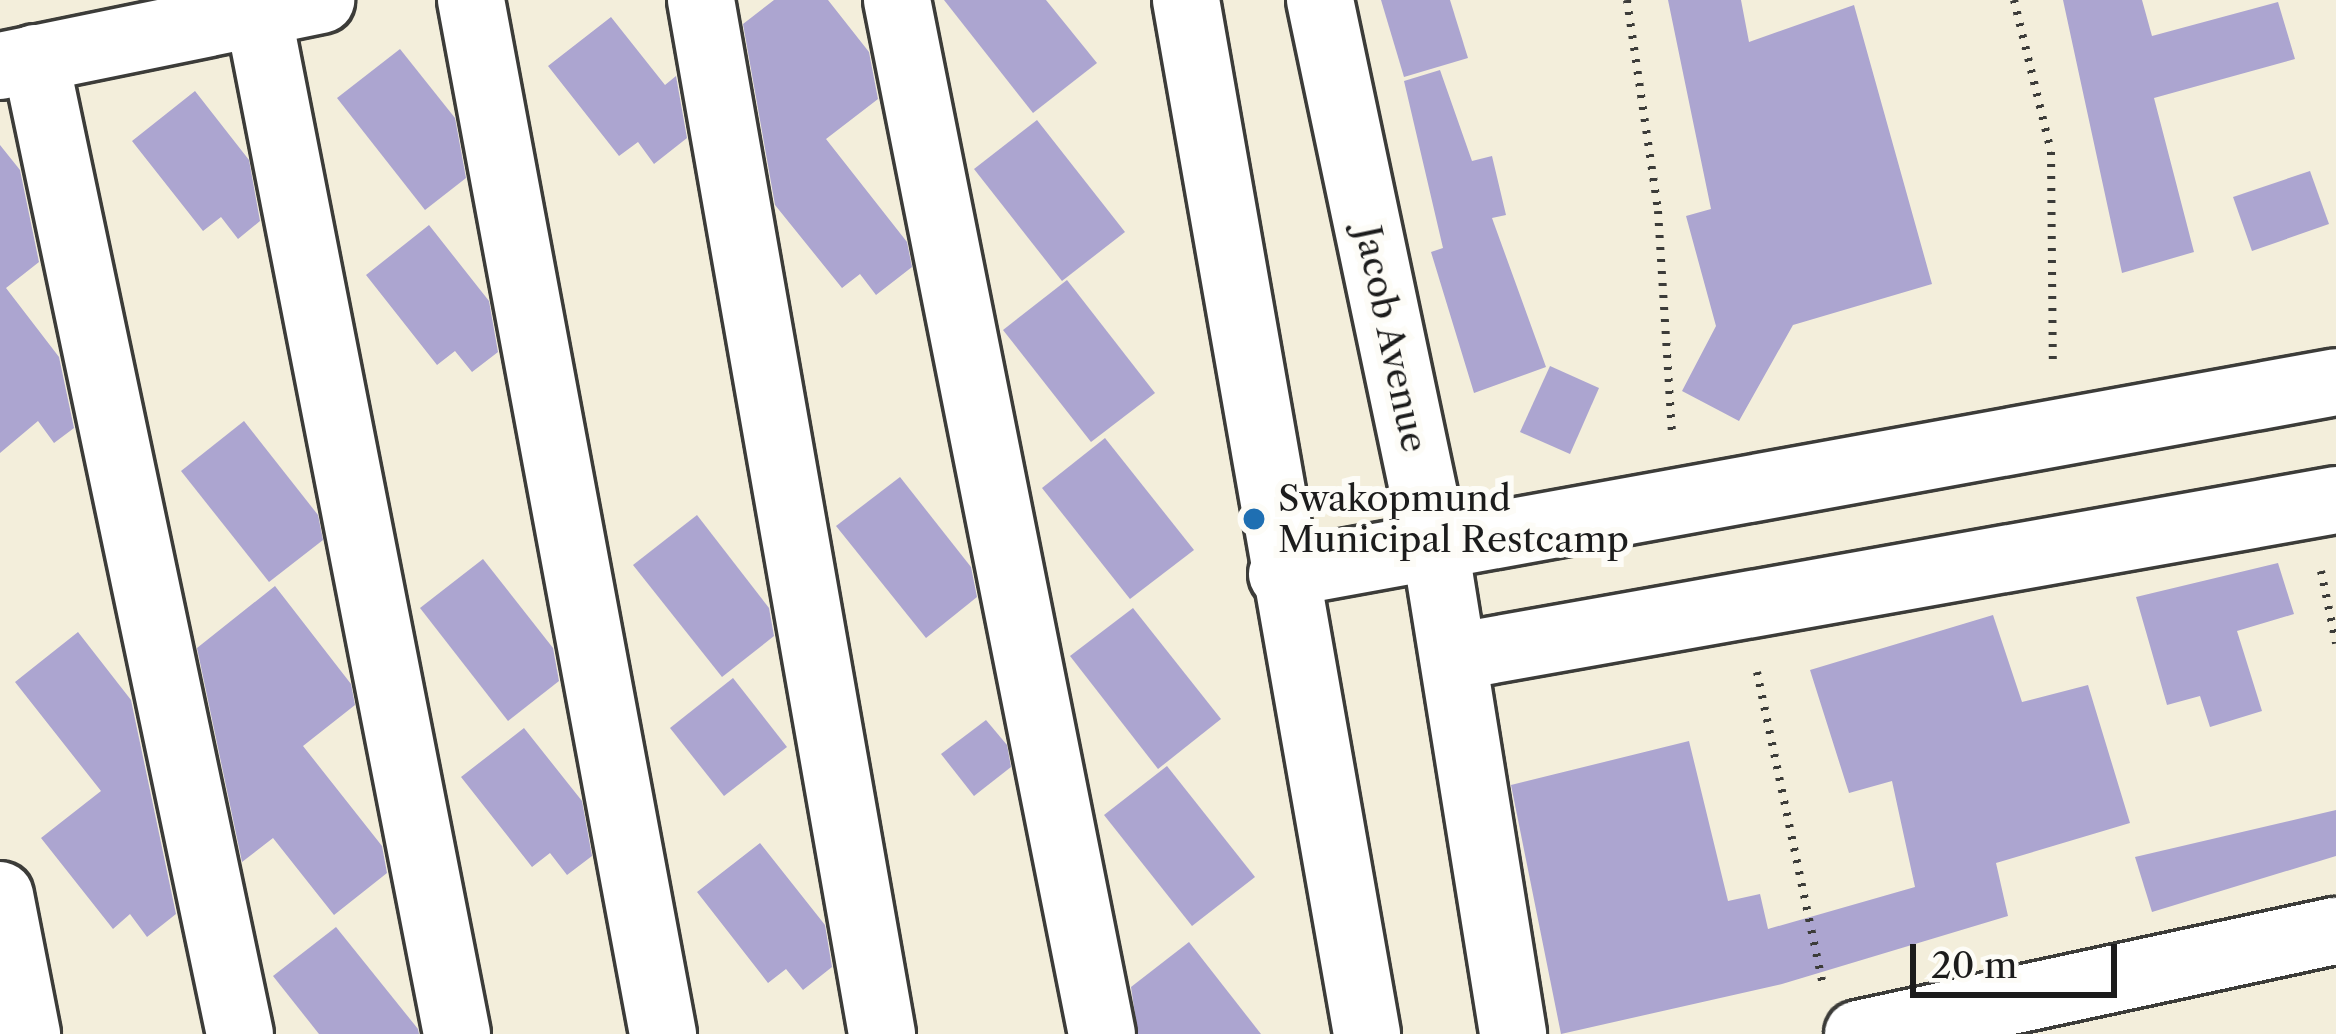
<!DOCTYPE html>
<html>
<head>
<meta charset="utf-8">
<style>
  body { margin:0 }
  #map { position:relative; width:2336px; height:1034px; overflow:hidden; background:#f3eedb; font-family:"Libre Caslon Text",serif }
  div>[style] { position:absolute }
  .building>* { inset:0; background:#aca5d0 }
  .path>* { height:8px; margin-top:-4px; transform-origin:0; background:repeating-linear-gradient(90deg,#3c3c39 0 3px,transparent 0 12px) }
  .roads { filter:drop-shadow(3px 0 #3c3c39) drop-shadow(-3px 0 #3c3c39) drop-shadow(0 3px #3c3c39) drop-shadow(0 -3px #3c3c39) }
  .minor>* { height:66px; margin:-33px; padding:0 33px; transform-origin:33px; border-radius:33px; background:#fff }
  .dots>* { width:33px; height:33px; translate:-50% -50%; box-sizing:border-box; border:6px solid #fdfcf7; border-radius:50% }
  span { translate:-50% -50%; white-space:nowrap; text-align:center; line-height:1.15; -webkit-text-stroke:12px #fdfcf7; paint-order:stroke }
  .street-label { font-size:36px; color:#1c1c1c }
  .poi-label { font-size:36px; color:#1c1c1c }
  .left { translate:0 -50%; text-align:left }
  .scale { position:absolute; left:1910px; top:944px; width:207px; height:54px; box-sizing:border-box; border:6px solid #1c1c1c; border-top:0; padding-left:15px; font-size:36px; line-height:42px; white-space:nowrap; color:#1c1c1c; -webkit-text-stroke:9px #fdfcf7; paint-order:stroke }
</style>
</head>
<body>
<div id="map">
  <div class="building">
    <i style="clip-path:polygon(774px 0,828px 0,869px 52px,878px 99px,826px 139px,907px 242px,912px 267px,876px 295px,860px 274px,842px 288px,775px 205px,743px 24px)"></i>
    <i style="clip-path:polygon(944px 0,1046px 0,1097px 63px,1033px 113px)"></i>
    <i style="clip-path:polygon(1381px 0,1450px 0,1468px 58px,1404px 77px)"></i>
    <i style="clip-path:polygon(1668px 0,1741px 0,1749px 42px,1854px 5px,1932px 284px,1793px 325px,1739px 421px,1682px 391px,1716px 326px,1686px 216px,1711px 209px)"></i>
    <i style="clip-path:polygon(2063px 0,2142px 0,2152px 36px,2278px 2px,2295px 59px,2154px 98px,2194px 252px,2122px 273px)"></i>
    <i style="clip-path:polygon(611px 17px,665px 85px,676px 76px,687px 138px,654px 164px,638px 142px,619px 156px,548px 66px)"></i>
    <i style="clip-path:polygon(400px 49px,455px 118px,466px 178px,425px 210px,337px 98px)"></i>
    <i style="clip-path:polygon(1440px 70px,1472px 161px,1492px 156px,1506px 215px,1492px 218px,1546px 367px,1474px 393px,1431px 252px,1443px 248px,1404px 81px)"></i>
    <i style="clip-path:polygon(195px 91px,249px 160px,260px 221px,238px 239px,221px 217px,203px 231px,132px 141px)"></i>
    <i style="clip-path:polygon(1037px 120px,1125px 232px,1062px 281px,974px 169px)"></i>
    <i style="clip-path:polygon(0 145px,20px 170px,39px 262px,6px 288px,59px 357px,74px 428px,54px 443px,38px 421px,0 453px)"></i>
    <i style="clip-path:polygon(2310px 171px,2329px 224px,2252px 251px,2233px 197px)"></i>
    <i style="clip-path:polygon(429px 225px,489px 301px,498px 352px,472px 372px,455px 351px,437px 365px,366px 275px)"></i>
    <i style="clip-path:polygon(1067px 280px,1155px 393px,1091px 442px,1003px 330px)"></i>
    <i style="clip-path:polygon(1550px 366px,1599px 388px,1570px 454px,1520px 432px)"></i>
    <i style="clip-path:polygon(244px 421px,318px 515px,323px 540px,269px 582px,181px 471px)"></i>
    <i style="clip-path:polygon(1105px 438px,1194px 550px,1130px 599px,1042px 488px)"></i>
    <i style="clip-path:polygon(900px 477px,971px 567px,977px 597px,926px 638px,836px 526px)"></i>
    <i style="clip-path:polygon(697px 515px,769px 608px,774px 636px,722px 677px,633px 565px)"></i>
    <i style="clip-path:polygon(483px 559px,553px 648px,559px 681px,508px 721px,420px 608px)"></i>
    <i style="clip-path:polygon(2278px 563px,2294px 614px,2237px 631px,2262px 711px,2210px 727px,2200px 696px,2167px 705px,2136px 597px)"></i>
    <i style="clip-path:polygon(275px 586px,351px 684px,355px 705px,303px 746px,382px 846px,387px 873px,334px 915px,273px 838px,242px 862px,197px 648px)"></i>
    <i style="clip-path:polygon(1133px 608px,1221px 719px,1158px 769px,1070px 656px)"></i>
    <i style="clip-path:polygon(1993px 615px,2022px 702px,2088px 685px,2130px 823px,1996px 863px,2008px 916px,1782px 984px,1561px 1034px,1511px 785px,1689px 741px,1728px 901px,1760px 894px,1768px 929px,1915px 887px,1892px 781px,1849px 793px,1810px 670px)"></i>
    <i style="clip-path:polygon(78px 632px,131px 700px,176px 914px,147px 937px,130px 914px,113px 929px,41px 838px,101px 791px,15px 682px)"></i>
    <i style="clip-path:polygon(733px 678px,787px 747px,724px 796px,670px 728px)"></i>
    <i style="clip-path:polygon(986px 720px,1007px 745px,1011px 767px,974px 796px,941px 754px)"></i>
    <i style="clip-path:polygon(524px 728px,582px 801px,592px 856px,567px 875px,550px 853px,532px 867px,461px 777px)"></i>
    <i style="clip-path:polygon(1167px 766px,1255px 877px,1192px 926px,1104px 815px)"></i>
    <i style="clip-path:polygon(2336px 810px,2336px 856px,2152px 912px,2135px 857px)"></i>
    <i style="clip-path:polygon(760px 843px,825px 925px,832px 967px,803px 990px,786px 969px,768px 983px,697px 892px)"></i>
    <i style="clip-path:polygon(336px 927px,418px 1029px,419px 1034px,319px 1034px,273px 976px)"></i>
    <i style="clip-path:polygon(1189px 942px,1261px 1034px,1138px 1034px,1131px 987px)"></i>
  </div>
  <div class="path">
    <i style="left:1627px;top:0;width:213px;rotate:81.6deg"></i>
    <i style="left:1658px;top:211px;width:224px;rotate:86.4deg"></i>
    <i style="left:2014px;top:0;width:156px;rotate:76.3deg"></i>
    <i style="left:2051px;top:152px;width:214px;rotate:89.5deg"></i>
    <i style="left:2321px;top:571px;width:74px;rotate:78.2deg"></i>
    <i style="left:1757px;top:672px;width:316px;rotate:78.1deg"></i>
  </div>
  <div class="roads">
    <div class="minor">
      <i style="left:471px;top:0;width:1052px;rotate:79.48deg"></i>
      <i style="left:701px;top:0;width:1050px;rotate:80.07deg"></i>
      <i style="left:897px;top:0;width:1054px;rotate:78.79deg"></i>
      <i style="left:1186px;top:0;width:1050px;rotate:80.07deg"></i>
      <i style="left:1320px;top:0;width:558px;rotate:78.11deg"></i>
      <i style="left:1435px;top:546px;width:494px;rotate:80.9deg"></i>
      <i style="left:258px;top:13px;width:1040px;rotate:78.97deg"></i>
      <i style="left:35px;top:58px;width:997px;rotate:78.14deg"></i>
      <i style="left:0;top:66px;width:328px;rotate:-11.6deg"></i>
      <i style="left:1282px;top:574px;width:1071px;rotate:-10.32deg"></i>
      <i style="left:1454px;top:657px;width:896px;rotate:-10.09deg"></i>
      <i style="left:0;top:895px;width:142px;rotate:79deg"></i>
      <i style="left:1858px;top:1034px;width:489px;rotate:-12.2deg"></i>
    </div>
  </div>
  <div class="dots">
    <i style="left:1254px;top:519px;background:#1f6fb2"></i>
  </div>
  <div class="street-label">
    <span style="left:1391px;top:339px;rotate:78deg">Jacob Avenue</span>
  </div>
  <div class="poi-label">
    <span class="left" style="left:1278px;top:519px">Swakopmund<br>Municipal Restcamp</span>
  </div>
  <div class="scale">20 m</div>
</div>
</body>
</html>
